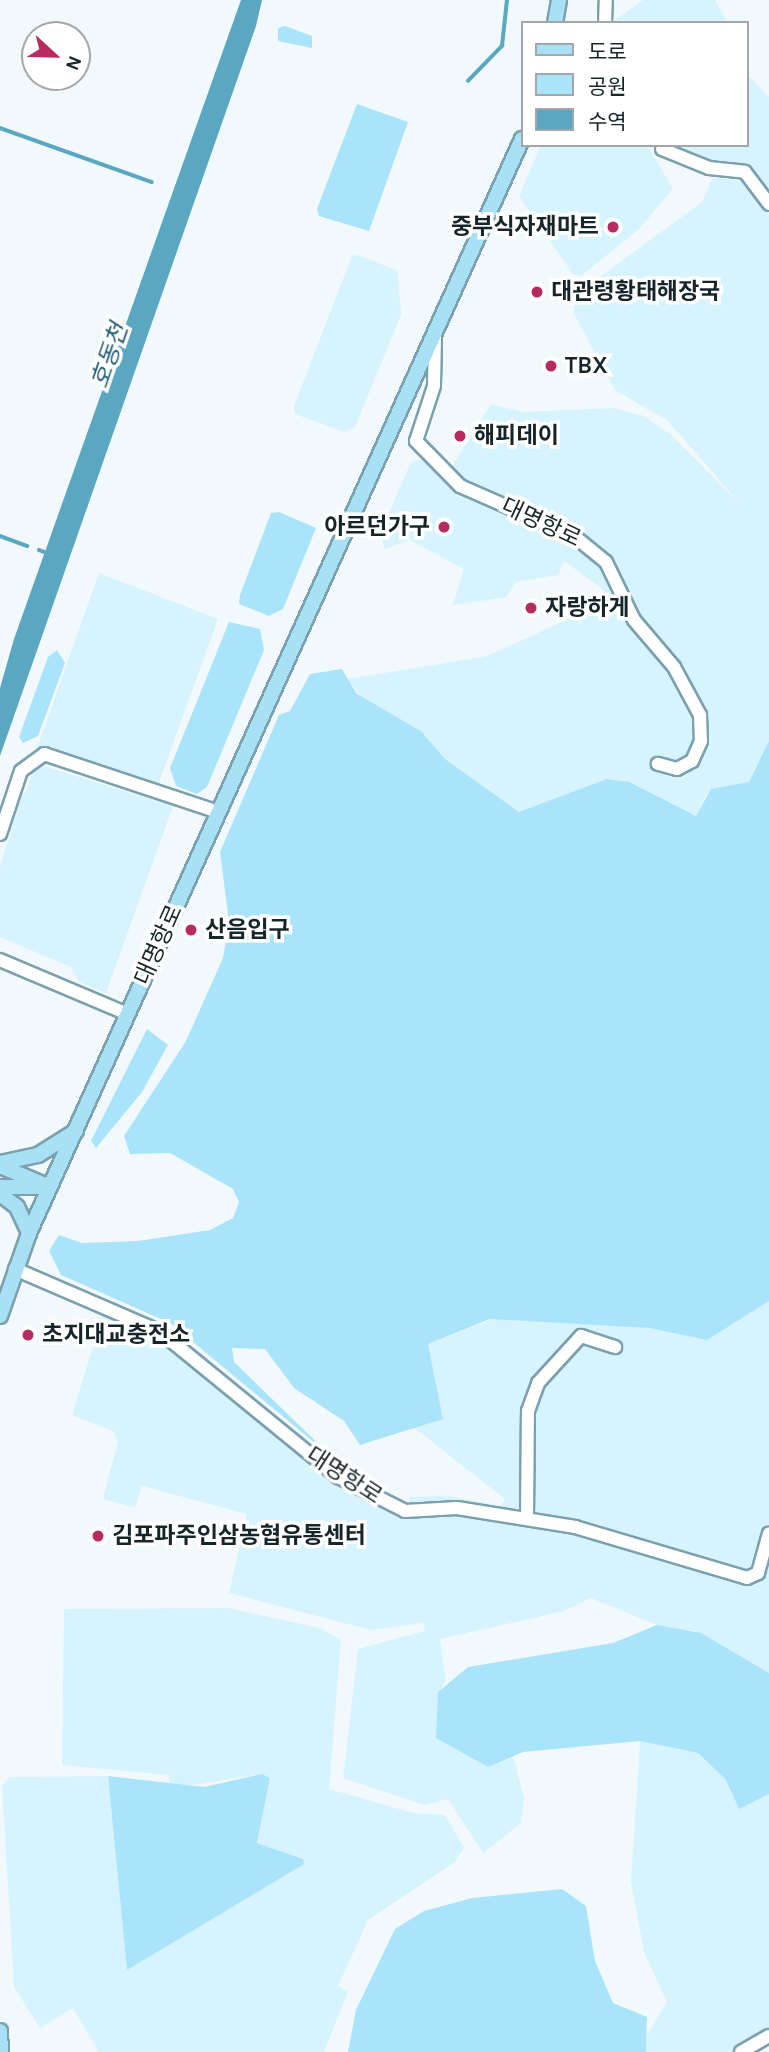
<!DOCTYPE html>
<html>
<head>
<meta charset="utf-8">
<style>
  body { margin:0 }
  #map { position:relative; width:769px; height:2052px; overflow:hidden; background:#f1f9fc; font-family:Karla,"Noto Sans KR",sans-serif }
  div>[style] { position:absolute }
  .built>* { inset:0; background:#d7f3fe }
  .green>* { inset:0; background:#aae4fa }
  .water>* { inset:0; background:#5aa7c2 }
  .stream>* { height:3.5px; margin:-1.75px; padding:0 1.75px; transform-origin:1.75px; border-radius:1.75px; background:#5aa7c2 }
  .roads { filter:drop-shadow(2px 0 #7ba0ae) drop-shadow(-2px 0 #7ba0ae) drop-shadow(0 2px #7ba0ae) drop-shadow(0 -2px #7ba0ae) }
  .minor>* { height:12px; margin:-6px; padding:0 6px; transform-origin:6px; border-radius:6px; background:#fff }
  .major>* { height:14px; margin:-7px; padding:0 7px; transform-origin:7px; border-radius:7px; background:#a8e1f5 }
  .dots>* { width:19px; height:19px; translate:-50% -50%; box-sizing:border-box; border:4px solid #fff; border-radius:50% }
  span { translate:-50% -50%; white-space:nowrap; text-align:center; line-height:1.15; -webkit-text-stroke:7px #fff; paint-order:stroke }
  .poi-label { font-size:23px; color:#16252a; font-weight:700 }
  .right { translate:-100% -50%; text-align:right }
  .left { translate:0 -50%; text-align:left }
  .street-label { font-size:23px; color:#16252a }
  .water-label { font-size:24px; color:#205d71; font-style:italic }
  .legend { position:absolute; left:521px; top:21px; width:228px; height:126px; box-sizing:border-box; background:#fff; border:2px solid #a2a8aa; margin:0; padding:9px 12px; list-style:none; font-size:21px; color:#16252a }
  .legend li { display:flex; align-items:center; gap:14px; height:35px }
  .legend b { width:35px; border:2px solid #a2a8aa }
  .north { position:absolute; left:21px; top:21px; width:70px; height:70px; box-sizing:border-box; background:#fff; border:2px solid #a2a8aa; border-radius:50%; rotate:112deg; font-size:19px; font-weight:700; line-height:28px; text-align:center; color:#16252a }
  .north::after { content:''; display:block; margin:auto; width:24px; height:32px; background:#b82b60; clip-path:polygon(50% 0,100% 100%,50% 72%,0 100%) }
</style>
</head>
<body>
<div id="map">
  <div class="built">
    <i style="clip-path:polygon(643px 0,715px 0,728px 23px,611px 23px)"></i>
    <i style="clip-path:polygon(746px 73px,769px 97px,769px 188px,745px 164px,714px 164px,668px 145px,746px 145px)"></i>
    <i style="clip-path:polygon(541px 145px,647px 145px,673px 189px,640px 228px,581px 276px,573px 274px,519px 196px)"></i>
    <i style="clip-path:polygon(713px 178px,747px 181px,769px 215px,769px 741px,749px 782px,706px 795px,696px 816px,608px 779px,519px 812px,445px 759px,421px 731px,362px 698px,348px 679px,487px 656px,590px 609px,605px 591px,564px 561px,558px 575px,516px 582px,506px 597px,453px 605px,464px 569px,410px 540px,384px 549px,381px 531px,411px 462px,422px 459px,443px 481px,491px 404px,523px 412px,614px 408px,643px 416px,670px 434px,740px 504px,667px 420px,615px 390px,573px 312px,578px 293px,702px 202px)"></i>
    <i style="clip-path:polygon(358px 255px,398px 271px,401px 315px,355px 427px,345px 432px,295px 414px,294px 406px,352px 256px)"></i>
    <i style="clip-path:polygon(99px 573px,218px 619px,158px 785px,37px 748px)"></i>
    <i style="clip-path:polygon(44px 766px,173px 806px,106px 993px,79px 982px,71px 967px,0 937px,0 867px,19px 805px,34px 771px)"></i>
    <i style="clip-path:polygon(769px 1301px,769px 1673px,693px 1630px,677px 1633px,591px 1598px,564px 1611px,440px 1639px,446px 1680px,439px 1692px,436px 1738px,488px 1767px,513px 1756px,524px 1798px,521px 1823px,483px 1853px,448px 1799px,425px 1805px,343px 1778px,358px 1649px,425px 1631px,424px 1623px,371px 1630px,229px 1593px,247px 1514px,142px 1486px,135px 1508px,103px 1499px,118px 1441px,113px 1431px,72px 1415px,103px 1313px,158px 1337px,312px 1464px,404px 1518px,411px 1519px,409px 1497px,449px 1496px,501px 1506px,505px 1499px,412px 1426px,443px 1419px,428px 1344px,503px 1315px,649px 1328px,707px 1340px)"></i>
    <i style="clip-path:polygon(228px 1608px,320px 1628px,341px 1640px,329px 1789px,413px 1813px,445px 1815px,464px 1848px,455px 1862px,368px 1920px,338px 1986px,348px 1991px,324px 2052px,99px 2052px,73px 2008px,40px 2028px,14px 1987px,2px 1786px,10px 1777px,108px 1776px,127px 1970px,303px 1859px,257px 1843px,270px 1778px,261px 1774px,187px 1786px,169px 1783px,169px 1775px,62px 1765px,64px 1609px)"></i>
    <i style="clip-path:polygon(640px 1741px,698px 1753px,726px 1780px,739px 1808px,769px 1794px,769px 2031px,733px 2052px,646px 2052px,647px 2035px,667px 2002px,644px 1952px,631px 1882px)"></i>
  </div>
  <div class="green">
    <i style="clip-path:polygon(285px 26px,312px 36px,312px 48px,278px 41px,278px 28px)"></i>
    <i style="clip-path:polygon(357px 104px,408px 122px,369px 231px,319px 216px,317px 209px)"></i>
    <i style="clip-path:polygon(279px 512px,316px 528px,283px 609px,269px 616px,239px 604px,240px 595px,271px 513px)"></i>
    <i style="clip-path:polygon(229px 622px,260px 629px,264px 650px,207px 787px,197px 794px,176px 786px,170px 768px)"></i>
    <i style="clip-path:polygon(57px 650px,65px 663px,38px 736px,23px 743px,19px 737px,48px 657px)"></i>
    <i style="clip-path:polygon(342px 669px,357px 694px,421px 731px,445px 759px,519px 812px,607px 779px,629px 782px,696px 816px,711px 789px,749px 782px,769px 741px,769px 1301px,707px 1340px,649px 1328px,490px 1319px,428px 1344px,443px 1419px,360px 1445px,344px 1421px,294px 1388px,265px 1349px,232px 1348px,234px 1362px,333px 1458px,170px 1323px,61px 1275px,49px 1251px,59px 1235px,82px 1243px,138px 1241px,210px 1230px,233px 1218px,239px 1202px,233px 1189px,170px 1153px,130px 1154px,124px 1136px,186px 1041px,223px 958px,229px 922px,220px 852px,279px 715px,290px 711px,310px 674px)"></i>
    <i style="clip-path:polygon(147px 1029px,168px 1045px,142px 1092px,96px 1148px,91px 1141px)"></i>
    <i style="clip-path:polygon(657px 1625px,701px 1633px,769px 1673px,769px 1794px,739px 1809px,726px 1780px,698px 1753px,640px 1741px,523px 1752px,488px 1767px,436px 1738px,438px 1692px,468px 1667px,613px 1643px)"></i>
    <i style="clip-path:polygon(262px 1774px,270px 1778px,257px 1843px,303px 1859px,304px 1864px,127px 1970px,108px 1776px,204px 1787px)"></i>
    <i style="clip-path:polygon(562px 1889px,586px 1906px,595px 1961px,613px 2003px,647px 2017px,646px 2052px,348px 2052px,356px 2010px,395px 1929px,424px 1911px,472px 1898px)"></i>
  </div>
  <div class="water">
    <i style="clip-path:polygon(241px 0,262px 0,256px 26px,0 756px,0 688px,14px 639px)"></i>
  </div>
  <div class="stream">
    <i style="left:468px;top:81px;width:49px;rotate:-45.8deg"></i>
    <i style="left:502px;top:46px;width:46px;rotate:-83.8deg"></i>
    <i style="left:0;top:128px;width:161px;rotate:19.6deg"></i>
    <i style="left:0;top:536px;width:29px;rotate:20deg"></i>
    <i style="left:39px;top:550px;width:12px;rotate:20deg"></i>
  </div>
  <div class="roads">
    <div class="minor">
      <i style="left:605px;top:23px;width:23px;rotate:-88deg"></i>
      <i style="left:662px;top:149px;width:51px;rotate:22deg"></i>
      <i style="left:709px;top:168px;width:36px;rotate:6deg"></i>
      <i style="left:745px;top:172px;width:40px;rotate:53deg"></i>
      <i style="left:435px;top:337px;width:49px;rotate:91.2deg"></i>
      <i style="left:434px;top:386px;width:58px;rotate:108.1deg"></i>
      <i style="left:416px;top:441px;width:63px;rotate:45.6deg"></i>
      <i style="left:460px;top:486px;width:124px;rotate:23.7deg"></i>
      <i style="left:574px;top:536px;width:41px;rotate:39.1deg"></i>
      <i style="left:606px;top:562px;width:64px;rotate:64.2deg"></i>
      <i style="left:634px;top:620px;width:62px;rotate:49.6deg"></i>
      <i style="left:674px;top:667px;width:55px;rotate:61.6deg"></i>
      <i style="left:700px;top:715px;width:26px;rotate:88deg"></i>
      <i style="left:701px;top:741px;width:22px;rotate:114deg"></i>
      <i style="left:692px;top:761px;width:17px;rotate:152deg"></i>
      <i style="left:677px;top:769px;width:20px;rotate:-165deg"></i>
      <i style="left:0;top:834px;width:66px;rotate:-71.6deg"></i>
      <i style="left:21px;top:771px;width:29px;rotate:-36deg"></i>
      <i style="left:44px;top:754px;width:183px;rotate:18.4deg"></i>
      <i style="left:0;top:960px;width:139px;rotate:22.9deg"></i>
      <i style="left:15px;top:1269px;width:157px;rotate:23.3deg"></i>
      <i style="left:159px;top:1331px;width:231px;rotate:39.2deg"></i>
      <i style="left:338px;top:1477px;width:75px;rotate:26.9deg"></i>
      <i style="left:405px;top:1511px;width:52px;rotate:-3.3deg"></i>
      <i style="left:457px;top:1508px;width:120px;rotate:9.1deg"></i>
      <i style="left:575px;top:1527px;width:179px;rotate:16.5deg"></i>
      <i style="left:747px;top:1578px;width:12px;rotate:-24deg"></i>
      <i style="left:758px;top:1573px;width:41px;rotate:-74.6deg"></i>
      <i style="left:527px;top:1519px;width:108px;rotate:-89.5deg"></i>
      <i style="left:528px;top:1411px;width:30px;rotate:-70deg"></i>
      <i style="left:538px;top:1383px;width:64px;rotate:-47.5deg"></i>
      <i style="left:581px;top:1336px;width:36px;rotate:18deg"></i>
      <i style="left:741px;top:2052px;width:32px;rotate:-30deg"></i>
    </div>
    <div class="major">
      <i style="left:555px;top:23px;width:23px;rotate:-80deg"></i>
      <i style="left:0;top:1163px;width:39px;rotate:-12deg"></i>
      <i style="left:38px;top:1155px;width:45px;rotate:-32.3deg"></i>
      <i style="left:0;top:1166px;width:54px;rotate:22.8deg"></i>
      <i style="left:0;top:1187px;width:42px"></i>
      <i style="left:0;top:1194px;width:21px;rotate:37deg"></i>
      <i style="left:17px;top:1207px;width:29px;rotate:65deg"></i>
      <i style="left:0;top:1316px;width:88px;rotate:-70.7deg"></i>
      <i style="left:29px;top:1233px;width:1200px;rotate:-65.74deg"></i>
      <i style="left:0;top:2031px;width:21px;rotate:87deg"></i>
    </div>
  </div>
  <div class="dots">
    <i style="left:613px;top:227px;background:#b82b60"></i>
    <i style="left:537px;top:292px;background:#b82b60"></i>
    <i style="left:551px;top:366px;background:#b82b60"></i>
    <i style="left:460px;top:436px;background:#b82b60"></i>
    <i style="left:444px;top:527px;background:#b82b60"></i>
    <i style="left:531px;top:608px;background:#b82b60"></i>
    <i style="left:191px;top:930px;background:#b82b60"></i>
    <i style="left:28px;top:1335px;background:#b82b60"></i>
    <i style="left:98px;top:1536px;background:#b82b60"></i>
  </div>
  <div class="poi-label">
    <span class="right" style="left:599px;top:227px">중부식자재마트</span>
    <span class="left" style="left:551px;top:292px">대관령황태해장국</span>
    <span class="left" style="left:565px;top:366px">TBX</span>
    <span class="left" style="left:474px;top:436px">해피데이</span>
    <span class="right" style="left:430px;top:527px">아르던가구</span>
    <span class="left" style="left:545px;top:608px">자랑하게</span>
    <span class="left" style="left:205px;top:930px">산음입구</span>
    <span class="left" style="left:42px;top:1335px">초지대교충전소</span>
    <span class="left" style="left:112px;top:1536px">김포파주인삼농협유통센터</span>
  </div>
  <div class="street-label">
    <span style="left:541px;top:523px;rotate:25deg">대명항로</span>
    <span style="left:159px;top:945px;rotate:-66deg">대명항로</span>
    <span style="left:344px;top:1476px;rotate:33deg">대명항로</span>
  </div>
  <div class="water-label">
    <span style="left:110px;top:356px;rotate:-71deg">호동천</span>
  </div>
  <ul class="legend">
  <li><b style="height:9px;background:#a8e1f5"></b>도로</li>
  <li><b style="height:19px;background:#aae4fa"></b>공원</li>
  <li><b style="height:19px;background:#5aa7c2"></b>수역</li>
  </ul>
  <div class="north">N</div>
</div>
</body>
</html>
